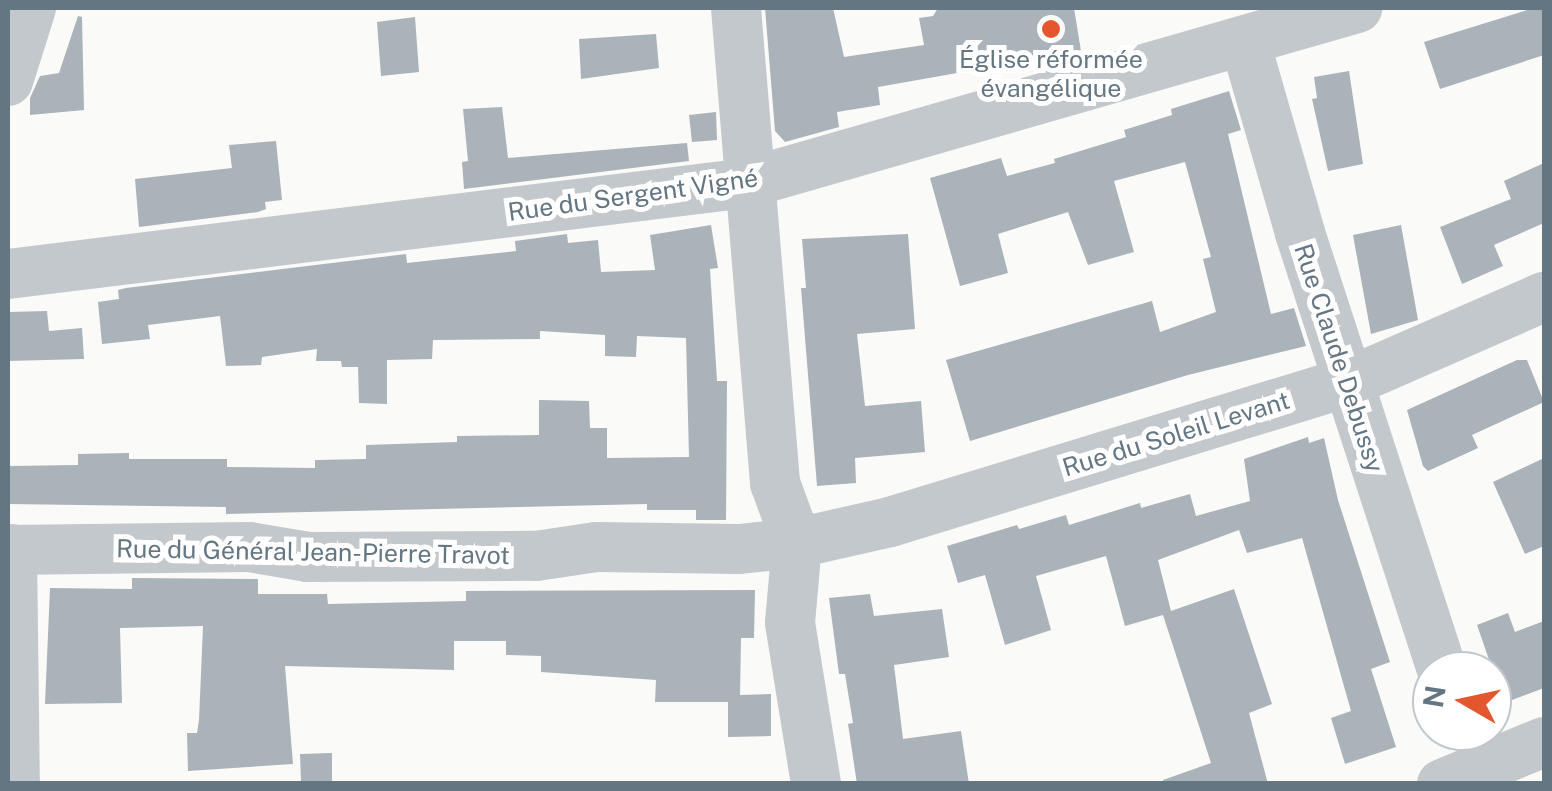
<!DOCTYPE html>
<html>
<head>
<meta charset="utf-8">
<style>
  body { margin:0 }
  #map { position:relative; width:1552px; height:791px; overflow:hidden; background:#fafaf8; font-family:"Public Sans",sans-serif }
  div>[style] { position:absolute }
  .building>* { inset:0; background:#aab3b9 }
  .minor>* { height:50px; margin:-25px; padding:0 25px; transform-origin:25px; border-radius:25px; background:#c3c8cc }
  .dots>* { width:28px; height:28px; translate:-50% -50%; box-sizing:border-box; border:5px solid #fff; border-radius:50% }
  span { translate:-50% -50%; white-space:nowrap; text-align:center; line-height:1.15; -webkit-text-stroke:10px #fff; paint-order:stroke }
  .poi-label { font-size:25px; color:#657683 }
  .street-label { font-size:25px; color:#657683 }
  .frame { position:absolute; inset:0; border:10px solid #657683; pointer-events:none }
  .north { position:absolute; left:1412px; top:651px; width:100px; height:100px; box-sizing:border-box; background:#fff; border:2px solid #c1c8cd; border-radius:50%; rotate:279deg; font-size:28px; font-weight:700; line-height:40px; text-align:center; color:#657683 }
  .north::after { content:''; display:block; margin:auto; width:35px; height:45px; background:#e4572e; clip-path:polygon(50% 0,100% 100%,50% 72%,0 100%) }
</style>
</head>
<body>
<div id="map">
  <div class="building">
    <i style="clip-path:polygon(765px 8px,833px 8px,844px 57px,924px 45px,919px 18px,933px 16px,938px 8px,1074px 8px,1081px 51px,878px 87px,880px 105px,837px 112px,839px 127px,785px 142px,775px 131px)"></i>
    <i style="clip-path:polygon(1534px 8px,1544px 8px,1544px 55px,1440px 89px,1424px 42px)"></i>
    <i style="clip-path:polygon(78px 16px,82px 17px,84px 110px,30px 115px,30px 98px,40px 76px,59px 73px)"></i>
    <i style="clip-path:polygon(415px 17px,419px 72px,381px 76px,377px 22px)"></i>
    <i style="clip-path:polygon(656px 34px,659px 68px,581px 79px,579px 39px)"></i>
    <i style="clip-path:polygon(1349px 71px,1363px 164px,1328px 171px,1312px 99px,1317px 98px,1314px 77px)"></i>
    <i style="clip-path:polygon(1229px 91px,1241px 130px,1228px 134px,1271px 314px,1294px 308px,1306px 346px,1188px 375px,970px 441px,946px 360px,1152px 301px,1160px 332px,1216px 312px,1203px 259px,1211px 257px,1185px 162px,1114px 181px,1134px 252px,1088px 265px,1068px 212px,998px 234px,1008px 273px,960px 286px,930px 178px,1001px 158px,1007px 176px,1055px 163px,1054px 159px,1126px 137px,1124px 130px,1172px 115px,1171px 109px)"></i>
    <i style="clip-path:polygon(502px 107px,508px 158px,687px 143px,689px 161px,464px 189px,462px 162px,468px 161px,463px 109px)"></i>
    <i style="clip-path:polygon(716px 112px,717px 140px,692px 142px,689px 115px)"></i>
    <i style="clip-path:polygon(276px 141px,282px 200px,265px 202px,266px 209px,258px 212px,139px 227px,135px 179px,232px 168px,229px 145px)"></i>
    <i style="clip-path:polygon(1544px 163px,1544px 223px,1494px 245px,1503px 266px,1462px 284px,1440px 227px,1511px 199px,1504px 181px)"></i>
    <i style="clip-path:polygon(711px 225px,718px 268px,710px 269px,717px 381px,727px 381px,726px 520px,696px 520px,696px 510px,647px 510px,647px 504px,226px 514px,226px 507px,8px 504px,8px 466px,78px 465px,78px 454px,129px 453px,129px 459px,227px 459px,227px 467px,315px 468px,315px 460px,366px 459px,366px 445px,457px 442px,457px 436px,539px 435px,539px 400px,589px 401px,590px 428px,607px 428px,607px 458px,689px 457px,686px 338px,637px 336px,636px 357px,605px 356px,605px 335px,540px 331px,540px 339px,433px 340px,432px 359px,387px 360px,387px 404px,359px 403px,358px 367px,342px 367px,341px 361px,316px 361px,317px 349px,262px 357px,261px 365px,226px 366px,220px 316px,148px 325px,150px 339px,102px 344px,98px 302px,119px 299px,118px 290px,126px 288px,406px 254px,407px 263px,516px 251px,515px 241px,567px 234px,568px 243px,598px 240px,601px 272px,655px 270px,650px 235px)"></i>
    <i style="clip-path:polygon(1401px 225px,1418px 320px,1371px 334px,1353px 235px)"></i>
    <i style="clip-path:polygon(908px 234px,915px 329px,857px 334px,865px 406px,921px 401px,925px 452px,855px 458px,856px 483px,817px 486px,801px 288px,806px 288px,802px 239px)"></i>
    <i style="clip-path:polygon(47px 311px,49px 331px,82px 328px,84px 359px,8px 361px,8px 312px)"></i>
    <i style="clip-path:polygon(1517px 360px,1527px 360px,1544px 402px,1472px 435px,1478px 448px,1428px 471px,1423px 466px,1407px 410px)"></i>
    <i style="clip-path:polygon(1308px 437px,1309px 443px,1324px 438px,1338px 500px,1390px 662px,1371px 669px,1396px 747px,1345px 764px,1331px 718px,1351px 711px,1302px 538px,1247px 553px,1239px 530px,1158px 560px,1171px 611px,1234px 589px,1272px 704px,1249px 713px,1268px 784px,1163px 784px,1163px 780px,1211px 763px,1163px 615px,1125px 626px,1106px 556px,1036px 576px,1051px 630px,1005px 645px,985px 575px,958px 583px,947px 546px,1017px 525px,1019px 529px,1066px 515px,1069px 525px,1140px 503px,1141px 508px,1190px 494px,1196px 516px,1250px 501px,1244px 459px)"></i>
    <i style="clip-path:polygon(1544px 458px,1544px 546px,1525px 554px,1493px 482px)"></i>
    <i style="clip-path:polygon(132px 578px,258px 579px,258px 594px,327px 594px,328px 604px,466px 601px,466px 591px,755px 590px,754px 638px,741px 638px,740px 695px,771px 694px,771px 736px,728px 737px,728px 702px,655px 702px,656px 680px,541px 672px,541px 656px,506px 655px,506px 641px,454px 641px,454px 670px,285px 666px,293px 764px,188px 771px,187px 733px,197px 733px,199px 720px,203px 626px,120px 628px,122px 703px,45px 704px,50px 588px,132px 589px)"></i>
    <i style="clip-path:polygon(870px 594px,874px 616px,942px 609px,949px 657px,894px 665px,903px 739px,961px 731px,969px 784px,857px 784px,848px 724px,853px 723px,845px 674px,839px 674px,829px 598px)"></i>
    <i style="clip-path:polygon(1508px 613px,1515px 632px,1544px 621px,1544px 688px,1504px 703px,1477px 625px)"></i>
    <i style="clip-path:polygon(332px 753px,332px 782px,301px 782px,300px 754px)"></i>
  </div>
  <div class="minor">
    <i style="left:736px;top:8px;width:477px;rotate:85.3deg"></i>
    <i style="left:775px;top:483px;width:64px;rotate:69.9deg"></i>
    <i style="left:797px;top:543px;width:80px;rotate:95deg"></i>
    <i style="left:790px;top:623px;width:163px;rotate:80.8deg"></i>
    <i style="left:1245px;top:42px;width:199px;rotate:73.9deg"></i>
    <i style="left:1300px;top:233px;width:460px;rotate:72deg"></i>
    <i style="left:8px;top:81px;width:77px;rotate:-72.5deg"></i>
    <i style="left:8px;top:274px;width:745px;rotate:-7.02deg"></i>
    <i style="left:747px;top:183px;width:635px;rotate:-16.01deg"></i>
    <i style="left:12px;top:549px;width:235px;rotate:89.3deg"></i>
    <i style="left:8px;top:550px;width:241px;rotate:-0.7deg"></i>
    <i style="left:249px;top:547px;width:60px;rotate:9.6deg"></i>
    <i style="left:308px;top:557px;width:228px;rotate:-0.3deg"></i>
    <i style="left:536px;top:556px;width:61px;rotate:-8.5deg"></i>
    <i style="left:596px;top:547px;width:143px;rotate:0.8deg"></i>
    <i style="left:739px;top:549px;width:58px;rotate:-5.9deg"></i>
    <i style="left:797px;top:543px;width:95px;rotate:-12.7deg"></i>
    <i style="left:890px;top:522px;width:480px;rotate:-17deg"></i>
    <i style="left:1349px;top:382px;width:213px;rotate:-23.6deg"></i>
    <i style="left:1442px;top:784px;width:110px;rotate:-22.4deg"></i>
  </div>
  <div class="dots">
    <i style="left:1051px;top:29px;background:#e4572e"></i>
  </div>
  <div class="poi-label">
    <span style="left:1051px;top:74px">Église réformée<br>évangélique</span>
  </div>
  <div class="street-label">
    <span style="left:633px;top:195px;rotate:-8deg">Rue du Sergent Vigné</span>
    <span style="left:1339px;top:358px;rotate:72deg">Rue Claude Debussy</span>
    <span style="left:1176px;top:434px;rotate:-17deg">Rue du Soleil Levant</span>
    <span style="left:313px;top:552px;rotate:1deg">Rue du Général Jean-Pierre Travot</span>
  </div>
  <div class="frame"></div>
  <div class="north">N</div>
</div>
</body>
</html>
